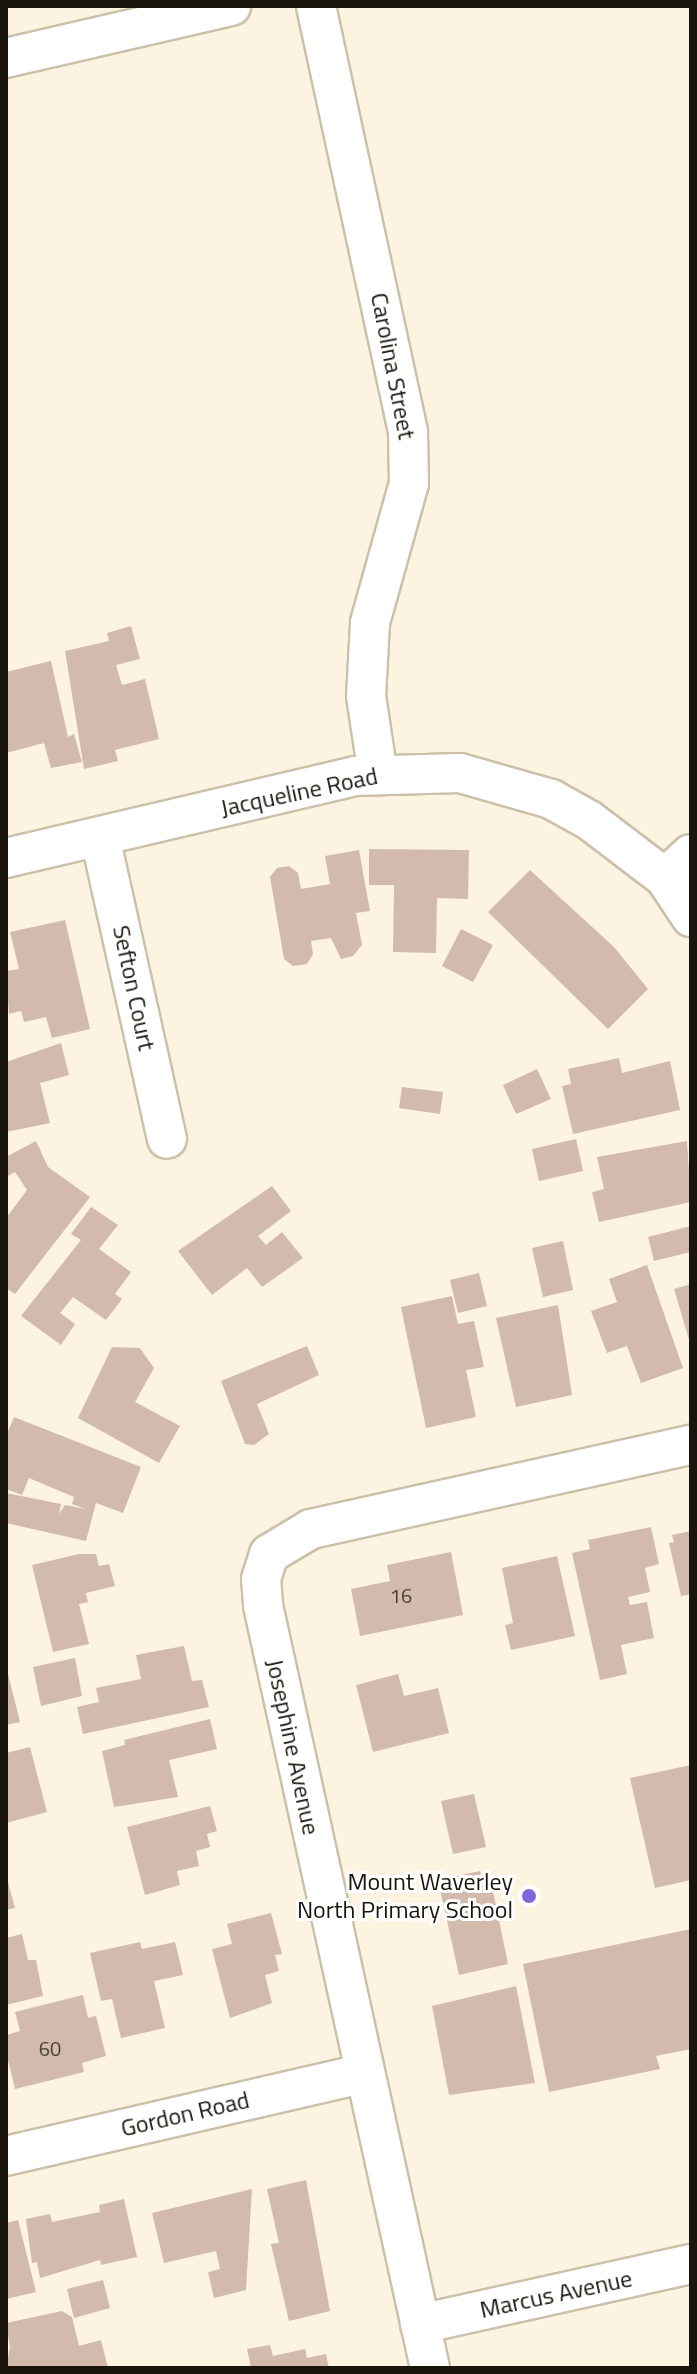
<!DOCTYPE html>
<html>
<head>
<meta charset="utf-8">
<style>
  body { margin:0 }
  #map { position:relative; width:697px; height:2374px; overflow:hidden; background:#fdf3e1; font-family:"Titillium Web",sans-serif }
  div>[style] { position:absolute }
  .building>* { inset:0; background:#d2baad }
  .roads { filter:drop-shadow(2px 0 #ccc0aa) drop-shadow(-2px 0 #ccc0aa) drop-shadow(0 2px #ccc0aa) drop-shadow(0 -2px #ccc0aa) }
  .street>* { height:38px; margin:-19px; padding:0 19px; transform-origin:19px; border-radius:19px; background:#fff }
  .dots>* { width:22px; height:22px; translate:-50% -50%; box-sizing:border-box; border:4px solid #fff; border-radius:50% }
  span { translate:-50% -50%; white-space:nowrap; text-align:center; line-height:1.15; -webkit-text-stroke:6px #fff; paint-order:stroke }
  .number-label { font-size:20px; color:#473e35 }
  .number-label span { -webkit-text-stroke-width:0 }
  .street-label { font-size:24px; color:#19150d }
  .poi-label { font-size:24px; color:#19150d }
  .right { translate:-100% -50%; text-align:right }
  .frame { position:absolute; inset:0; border:8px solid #19150d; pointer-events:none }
</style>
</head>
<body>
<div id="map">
  <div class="building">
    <i style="clip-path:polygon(131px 626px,140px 659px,116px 665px,122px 685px,145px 679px,159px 739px,115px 750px,118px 761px,84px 769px,65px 651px,109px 641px,107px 633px)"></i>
    <i style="clip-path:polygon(51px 661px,68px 737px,74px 734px,82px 762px,51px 768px,44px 743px,6px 753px,6px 672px)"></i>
    <i style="clip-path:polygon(369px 849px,469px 850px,468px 899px,437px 898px,436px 953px,393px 952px,394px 885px,369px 885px)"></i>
    <i style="clip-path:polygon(359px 850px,370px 911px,356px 913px,362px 945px,353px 956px,341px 959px,331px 938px,311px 941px,313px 954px,307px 964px,293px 966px,284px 959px,270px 877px,277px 868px,289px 866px,298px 873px,301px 889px,330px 884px,325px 856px)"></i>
    <i style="clip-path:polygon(530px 870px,614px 947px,648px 989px,608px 1029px,488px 912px)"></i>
    <i style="clip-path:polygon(65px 920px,90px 1029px,52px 1038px,46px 1017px,24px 1022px,21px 1011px,9px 1014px,6px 971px,19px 969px,10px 932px)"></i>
    <i style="clip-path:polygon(461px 929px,493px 945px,473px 982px,442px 966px)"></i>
    <i style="clip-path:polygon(61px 1043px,69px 1075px,40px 1083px,50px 1123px,6px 1132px,6px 1062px)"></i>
    <i style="clip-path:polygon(619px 1058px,622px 1073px,670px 1061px,680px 1110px,573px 1134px,562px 1086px,571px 1084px,568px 1069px)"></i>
    <i style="clip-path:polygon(537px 1069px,551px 1099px,516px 1114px,503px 1085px)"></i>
    <i style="clip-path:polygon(402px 1087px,443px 1092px,440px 1114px,399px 1108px)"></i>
    <i style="clip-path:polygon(576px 1139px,583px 1171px,539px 1181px,532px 1149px)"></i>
    <i style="clip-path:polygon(36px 1141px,48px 1167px,90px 1197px,15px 1294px,6px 1288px,6px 1218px,27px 1190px,15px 1172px,6px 1177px,6px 1157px)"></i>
    <i style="clip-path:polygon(687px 1141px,691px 1202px,599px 1222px,592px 1192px,604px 1189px,597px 1157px)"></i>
    <i style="clip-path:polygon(272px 1186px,291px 1211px,258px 1236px,266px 1245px,282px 1232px,303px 1258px,262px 1287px,247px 1268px,212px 1295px,178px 1251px)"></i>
    <i style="clip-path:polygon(91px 1207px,118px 1225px,99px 1249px,131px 1272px,115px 1294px,122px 1299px,106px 1320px,73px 1297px,60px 1313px,75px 1324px,61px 1345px,21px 1316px,81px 1240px,71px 1234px)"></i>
    <i style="clip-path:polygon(691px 1226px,691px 1252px,654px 1261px,648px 1237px)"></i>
    <i style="clip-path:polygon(563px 1241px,573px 1290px,543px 1297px,532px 1248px)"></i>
    <i style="clip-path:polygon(647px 1265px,683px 1368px,641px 1383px,627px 1346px,607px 1353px,591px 1311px,617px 1302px,609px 1279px)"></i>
    <i style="clip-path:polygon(479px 1273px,487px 1306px,458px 1313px,450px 1280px)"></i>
    <i style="clip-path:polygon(691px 1284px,691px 1342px,690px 1343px,674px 1289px)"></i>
    <i style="clip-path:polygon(452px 1296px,458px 1324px,474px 1321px,484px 1367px,466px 1370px,476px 1417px,426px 1428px,401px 1307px)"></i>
    <i style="clip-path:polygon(558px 1305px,572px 1395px,516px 1407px,496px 1318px)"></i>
    <i style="clip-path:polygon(307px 1346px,319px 1375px,257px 1404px,269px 1434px,254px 1445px,245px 1444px,221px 1381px)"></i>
    <i style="clip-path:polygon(112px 1347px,140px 1348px,154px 1368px,135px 1402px,180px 1426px,159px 1463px,78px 1418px)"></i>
    <i style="clip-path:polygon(14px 1417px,141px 1467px,123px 1513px,96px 1503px,86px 1541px,6px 1523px,6px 1493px,61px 1504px,59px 1514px,65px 1505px,86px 1509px,72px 1504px,74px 1497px,29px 1478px,22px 1495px,6px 1489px,6px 1436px)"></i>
    <i style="clip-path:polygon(651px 1527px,659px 1564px,645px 1568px,650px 1592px,628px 1597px,630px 1605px,647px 1602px,654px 1638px,621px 1645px,627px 1674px,600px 1680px,572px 1553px,590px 1549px,588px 1540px)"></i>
    <i style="clip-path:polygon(691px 1531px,691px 1594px,681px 1596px,669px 1543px,674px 1542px,672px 1535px)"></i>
    <i style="clip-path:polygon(451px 1552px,463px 1615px,360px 1636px,351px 1589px,390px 1581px,387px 1565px)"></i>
    <i style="clip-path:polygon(79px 1554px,96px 1554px,99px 1566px,109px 1564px,115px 1586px,86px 1593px,88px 1602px,79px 1604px,89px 1644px,53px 1652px,32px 1565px)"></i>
    <i style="clip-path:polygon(557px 1556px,575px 1636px,511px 1650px,505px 1625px,513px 1623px,502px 1568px)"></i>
    <i style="clip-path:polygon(184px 1646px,192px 1681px,202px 1680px,209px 1707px,83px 1734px,77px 1707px,99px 1702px,96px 1688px,141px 1679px,136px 1655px)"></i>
    <i style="clip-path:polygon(75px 1658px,82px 1696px,41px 1706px,33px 1667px)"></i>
    <i style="clip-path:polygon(6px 1666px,20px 1722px,6px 1725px)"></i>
    <i style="clip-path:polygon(398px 1674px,404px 1696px,438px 1688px,449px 1733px,373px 1752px,356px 1685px)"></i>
    <i style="clip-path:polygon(210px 1719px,217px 1749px,169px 1760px,178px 1797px,114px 1807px,102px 1751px,125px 1745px,124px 1740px)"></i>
    <i style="clip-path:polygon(30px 1747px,47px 1812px,6px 1823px,6px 1753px)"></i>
    <i style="clip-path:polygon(691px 1765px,691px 1880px,655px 1888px,630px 1778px)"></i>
    <i style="clip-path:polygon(474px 1794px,486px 1847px,453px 1854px,441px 1801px)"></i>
    <i style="clip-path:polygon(210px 1806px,217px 1831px,207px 1834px,210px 1847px,196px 1851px,199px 1866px,177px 1871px,180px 1885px,145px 1895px,127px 1827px)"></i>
    <i style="clip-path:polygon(480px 1871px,483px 1887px,492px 1886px,508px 1964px,459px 1975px,438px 1880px)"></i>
    <i style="clip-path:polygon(6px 1875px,15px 1908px,6px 1910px)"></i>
    <i style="clip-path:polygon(271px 1913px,282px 1954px,275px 1955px,279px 1971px,265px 1975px,272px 2003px,230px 2018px,212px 1949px,232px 1944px,227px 1924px)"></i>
    <i style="clip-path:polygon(691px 1929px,691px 2049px,656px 2056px,660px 2069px,549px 2092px,523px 1964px)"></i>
    <i style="clip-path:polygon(22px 1934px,28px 1960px,36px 1960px,43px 1996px,6px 2005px,6px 1938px)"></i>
    <i style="clip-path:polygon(140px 1942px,142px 1949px,175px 1942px,183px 1975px,154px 1981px,165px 2028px,121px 2038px,112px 1999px,101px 2001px,90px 1953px)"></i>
    <i style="clip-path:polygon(516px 1986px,535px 2083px,449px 2095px,432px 2006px)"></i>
    <i style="clip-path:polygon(83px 1995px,88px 2018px,96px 2016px,106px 2056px,82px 2063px,84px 2072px,15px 2089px,6px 2052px,6px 2035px,20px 2031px,15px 2012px)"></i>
    <i style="clip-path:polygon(306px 2180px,330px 2311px,289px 2321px,271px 2244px,279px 2243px,267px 2189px)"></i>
    <i style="clip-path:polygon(252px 2189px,246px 2290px,214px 2298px,208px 2272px,220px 2269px,216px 2251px,164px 2263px,152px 2213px)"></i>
    <i style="clip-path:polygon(124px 2199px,137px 2257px,101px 2265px,100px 2260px,40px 2278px,37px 2262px,32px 2263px,26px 2219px,50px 2214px,52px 2222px,100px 2212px,99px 2205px)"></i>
    <i style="clip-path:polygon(18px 2220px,36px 2292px,6px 2299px,6px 2223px)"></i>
    <i style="clip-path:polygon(103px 2280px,110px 2308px,74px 2318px,67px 2289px)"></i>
    <i style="clip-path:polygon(62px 2311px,72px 2317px,79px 2346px,101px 2340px,108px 2368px,6px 2368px,10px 2347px,6px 2323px)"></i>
    <i style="clip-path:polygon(270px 2345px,273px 2356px,305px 2349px,307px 2358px,326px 2354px,329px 2368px,251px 2368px,247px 2349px)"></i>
  </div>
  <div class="roads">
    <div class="street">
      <i style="left:316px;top:6px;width:436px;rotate:77.8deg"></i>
      <i style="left:408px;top:432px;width:51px;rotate:88.9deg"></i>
      <i style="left:409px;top:483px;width:145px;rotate:105.6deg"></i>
      <i style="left:370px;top:623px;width:73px;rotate:93.1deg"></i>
      <i style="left:366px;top:696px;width:79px;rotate:81.3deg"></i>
      <i style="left:6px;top:58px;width:231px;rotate:-13deg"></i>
      <i style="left:100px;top:837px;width:309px;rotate:77.5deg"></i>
      <i style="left:6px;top:858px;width:359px;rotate:-13.2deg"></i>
      <i style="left:355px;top:776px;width:105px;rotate:-1.6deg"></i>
      <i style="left:460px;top:773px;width:95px;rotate:15.9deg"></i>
      <i style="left:551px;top:799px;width:43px;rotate:28.9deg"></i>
      <i style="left:589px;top:820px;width:96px;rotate:37.3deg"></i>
      <i style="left:665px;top:878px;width:47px;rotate:56.3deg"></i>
      <i style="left:665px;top:878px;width:35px;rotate:-43deg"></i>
      <i style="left:6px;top:2156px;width:368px;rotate:-13deg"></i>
      <i style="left:420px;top:2324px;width:278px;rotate:-12.5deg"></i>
      <i style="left:430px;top:2368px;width:781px;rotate:-102.35deg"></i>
      <i style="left:263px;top:1605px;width:26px;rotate:-94deg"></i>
      <i style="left:261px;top:1579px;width:26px;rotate:-72deg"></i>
      <i style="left:269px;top:1554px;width:49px;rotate:-30.8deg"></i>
      <i style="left:311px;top:1529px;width:389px;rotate:-12.5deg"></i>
    </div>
  </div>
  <div class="dots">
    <i style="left:529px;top:1896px;background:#8264df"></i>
  </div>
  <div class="number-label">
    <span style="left:401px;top:1595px">16</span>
    <span style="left:50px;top:2048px">60</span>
  </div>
  <div class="street-label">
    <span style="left:393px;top:366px;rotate:79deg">Carolina Street</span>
    <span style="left:299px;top:792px;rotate:-12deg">Jacqueline Road</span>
    <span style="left:134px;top:988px;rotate:78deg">Sefton Court</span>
    <span style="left:293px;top:1747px;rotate:78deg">Josephine Avenue</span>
    <span style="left:185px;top:2114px;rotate:-13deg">Gordon Road</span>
    <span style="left:556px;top:2294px;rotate:-12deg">Marcus Avenue</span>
  </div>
  <div class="poi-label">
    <span class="right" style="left:513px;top:1896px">Mount Waverley<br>North Primary School</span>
  </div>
  <div class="frame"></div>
</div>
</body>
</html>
